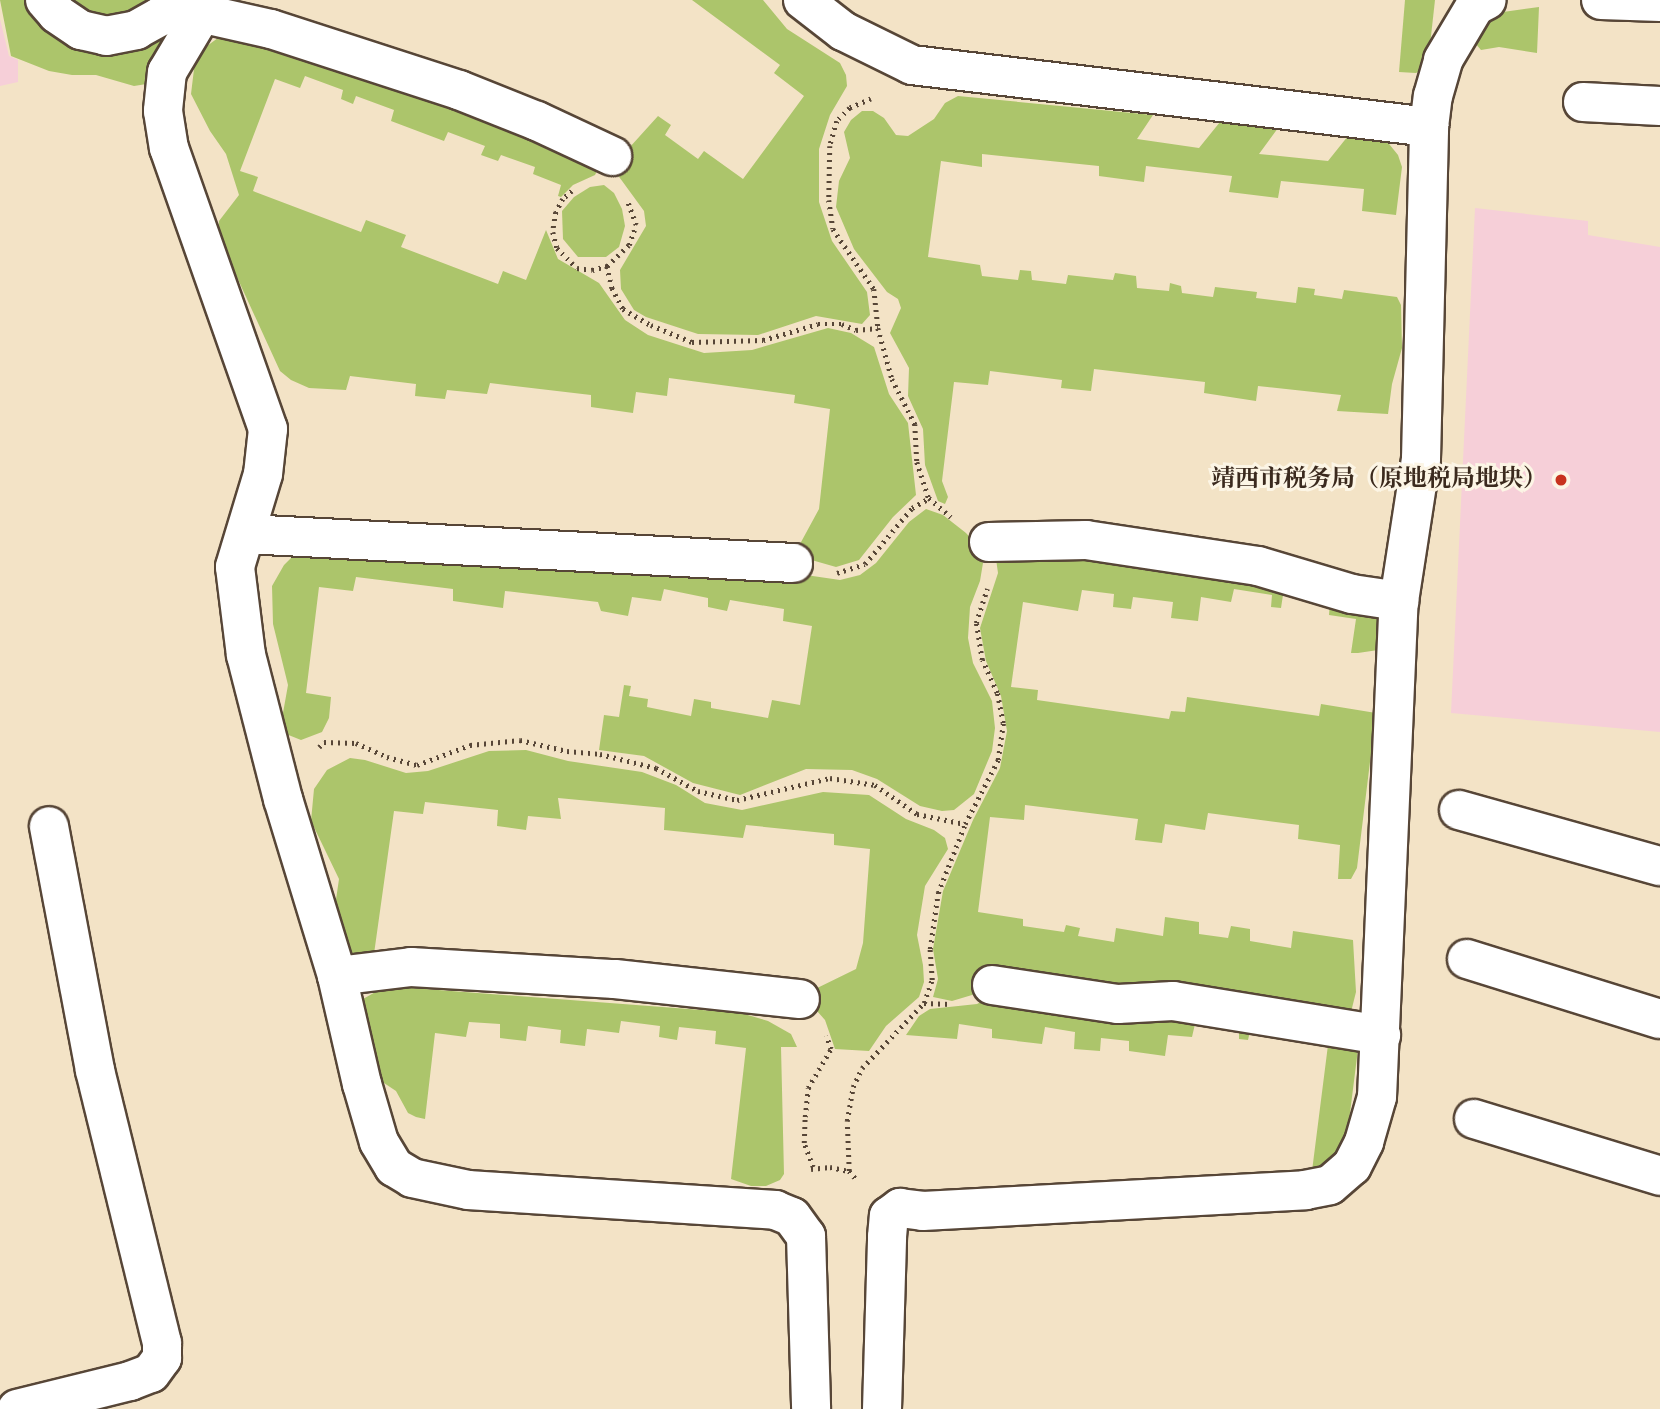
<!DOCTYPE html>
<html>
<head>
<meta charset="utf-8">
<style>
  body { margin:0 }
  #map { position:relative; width:1660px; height:1409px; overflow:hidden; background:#f3e3c6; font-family:"IM FELL English","Noto Serif SC",serif }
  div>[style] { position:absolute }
  .built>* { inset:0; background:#f6cfd8 }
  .green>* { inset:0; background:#acc56b }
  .path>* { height:4.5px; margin-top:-2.25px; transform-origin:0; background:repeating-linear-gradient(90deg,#574637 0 2px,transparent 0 7px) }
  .roads { filter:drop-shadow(2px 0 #574637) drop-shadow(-2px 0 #574637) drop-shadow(0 2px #574637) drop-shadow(0 -2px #574637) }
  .minor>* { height:38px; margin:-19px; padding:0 19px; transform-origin:19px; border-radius:19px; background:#fff }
  .dots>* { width:19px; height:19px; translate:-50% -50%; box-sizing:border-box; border:4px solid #fcf5e5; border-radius:50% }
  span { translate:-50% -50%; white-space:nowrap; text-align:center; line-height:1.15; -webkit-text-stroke:6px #fcf5e5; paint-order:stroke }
  .poi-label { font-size:24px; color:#3b2a1e; font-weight:700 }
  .right { translate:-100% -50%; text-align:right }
</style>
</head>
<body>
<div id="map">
  <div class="built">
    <i style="clip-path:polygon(0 19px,9px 56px,18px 60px,18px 82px,0 86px)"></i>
    <i style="clip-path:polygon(1475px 208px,1588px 221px,1588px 235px,1660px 247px,1660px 732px,1451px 713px)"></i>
  </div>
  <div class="green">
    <i style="clip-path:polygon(0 0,34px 0,167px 33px,159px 82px,134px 86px,96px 75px,72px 75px,49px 71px,11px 56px)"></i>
    <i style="clip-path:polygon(57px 0,163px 0,98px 21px)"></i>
    <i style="clip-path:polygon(692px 0,763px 0,787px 29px,840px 63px,846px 75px,847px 86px,830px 115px,819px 149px,819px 202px,832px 241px,867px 292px,870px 315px,862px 324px,816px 316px,758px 335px,698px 334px,646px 317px,634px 310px,621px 289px,620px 270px,646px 226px,644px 211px,617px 174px,620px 158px,658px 116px,671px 125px,665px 135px,698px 159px,704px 151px,743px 179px,804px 96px,774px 73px,780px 65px)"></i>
    <i style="clip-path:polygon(1405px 0,1435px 0,1429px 54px,1421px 70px,1416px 73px,1399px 72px)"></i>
    <i style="clip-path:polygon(1539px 7px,1537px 53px,1499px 47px,1481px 50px,1475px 43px,1485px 20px,1503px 12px)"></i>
    <i style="clip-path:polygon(222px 35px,273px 48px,447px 102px,599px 167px,595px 175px,573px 185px,561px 197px,558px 196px,561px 185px,533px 174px,535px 167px,501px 155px,498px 161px,481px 155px,485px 146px,448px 132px,444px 141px,391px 121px,394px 110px,356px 96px,353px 104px,341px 99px,343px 90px,305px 76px,300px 88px,275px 79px,240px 171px,258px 177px,253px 191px,361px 232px,366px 220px,406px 235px,401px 247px,498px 284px,503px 271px,526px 280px,546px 230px,558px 259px,599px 283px,625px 320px,648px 335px,704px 353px,752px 350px,828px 328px,851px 333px,874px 347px,889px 394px,908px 423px,916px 495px,893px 517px,859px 560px,836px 567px,794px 555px,819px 509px,830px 409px,794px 403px,795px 395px,669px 378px,667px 396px,636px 392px,633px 413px,591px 407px,591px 395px,490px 383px,487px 394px,447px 390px,445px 399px,415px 396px,416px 384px,350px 376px,346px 390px,309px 388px,291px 380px,280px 371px,236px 275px,223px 256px,218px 234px,219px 221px,239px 195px,226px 154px,210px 131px,191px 94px,195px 61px,207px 46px)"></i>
    <i style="clip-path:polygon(958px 96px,1153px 115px,1137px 139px,1199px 148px,1220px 122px,1278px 128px,1259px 154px,1328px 161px,1348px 136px,1385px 139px,1398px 155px,1402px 167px,1396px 215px,1362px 211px,1364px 189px,1281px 181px,1278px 198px,1229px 192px,1232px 176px,1146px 166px,1144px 182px,1099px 176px,1099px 166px,982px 154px,982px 167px,941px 161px,928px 257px,980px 265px,982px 276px,1018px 280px,1020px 270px,1031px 271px,1032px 280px,1066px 284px,1068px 275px,1113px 280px,1115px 273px,1136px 276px,1137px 288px,1169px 291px,1170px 283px,1181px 286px,1182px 293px,1213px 297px,1215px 287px,1257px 292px,1256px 298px,1296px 303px,1298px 287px,1315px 289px,1314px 295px,1342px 299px,1344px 290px,1397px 297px,1401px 305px,1402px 348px,1392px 384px,1388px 414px,1337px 411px,1341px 395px,1258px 386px,1256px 401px,1204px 393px,1205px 382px,1094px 369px,1091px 391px,1061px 388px,1062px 380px,990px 371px,988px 385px,954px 382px,942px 481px,948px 497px,945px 504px,938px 501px,925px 465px,923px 429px,908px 396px,909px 368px,890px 333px,901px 308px,898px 299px,887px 292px,854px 249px,836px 207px,839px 181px,850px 158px,844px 132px,851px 120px,862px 111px,873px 111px,884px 118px,896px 135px,908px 136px,934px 119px,945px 103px)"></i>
    <i style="clip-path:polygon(604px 185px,614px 193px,622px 209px,625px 226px,619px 247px,606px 257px,578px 257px,563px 239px,562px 211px,574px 197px,590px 187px)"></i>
    <i style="clip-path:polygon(926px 509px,943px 515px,966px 533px,976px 544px,983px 563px,980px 581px,970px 607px,968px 638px,973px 663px,992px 701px,995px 728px,992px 751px,974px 794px,954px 810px,942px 811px,920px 806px,877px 779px,852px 770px,806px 769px,740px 795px,693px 783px,644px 756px,599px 750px,604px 715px,619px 717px,624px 685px,631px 686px,629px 696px,648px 699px,647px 707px,691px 716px,694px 699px,711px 702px,711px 708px,768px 718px,772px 700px,800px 705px,812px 626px,783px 621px,784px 609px,730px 600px,727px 611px,708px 607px,708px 598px,664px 589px,661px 601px,632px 597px,628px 616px,601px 611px,598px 602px,505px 591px,503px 608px,453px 601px,453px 589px,356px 577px,353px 591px,319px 587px,306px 693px,331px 697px,329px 718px,322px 732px,301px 740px,286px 734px,281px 724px,288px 685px,273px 624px,272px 586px,284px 565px,293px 556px,307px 552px,799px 574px,840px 580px,860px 575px,876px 563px,909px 522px)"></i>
    <i style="clip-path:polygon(1086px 552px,1383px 608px,1378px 650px,1358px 653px,1351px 653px,1356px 619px,1329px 615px,1330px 602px,1283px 595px,1281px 608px,1271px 607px,1272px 595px,1234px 589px,1231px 602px,1201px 597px,1198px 621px,1171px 618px,1173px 602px,1133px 597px,1131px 609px,1113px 607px,1114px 594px,1082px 590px,1078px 611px,1023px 602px,1011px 687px,1038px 690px,1037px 700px,1169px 719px,1171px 711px,1185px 712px,1187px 697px,1319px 716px,1321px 704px,1376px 713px,1357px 868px,1351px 879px,1338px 879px,1340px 845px,1298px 839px,1299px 825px,1208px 813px,1205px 830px,1165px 824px,1162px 843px,1135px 840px,1138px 819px,1025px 805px,1024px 820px,990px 817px,978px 912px,1023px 919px,1023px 926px,1064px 932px,1066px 925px,1080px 928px,1078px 936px,1114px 942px,1116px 928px,1163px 936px,1165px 917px,1199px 922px,1199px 934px,1228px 938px,1231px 926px,1250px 929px,1250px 941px,1291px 948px,1293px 931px,1353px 940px,1356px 992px,1350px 1016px,984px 986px,972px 995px,952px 1001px,933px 997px,938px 979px,933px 949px,943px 891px,973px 820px,1000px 768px,1007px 731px,1001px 696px,986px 661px,980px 628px,998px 573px,996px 559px)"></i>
    <i style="clip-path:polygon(526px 750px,568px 761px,642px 772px,676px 785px,705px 803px,742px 810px,823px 792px,869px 795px,906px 819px,934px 830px,945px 838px,948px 849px,925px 886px,917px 935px,923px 965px,924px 982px,919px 997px,886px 1026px,869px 1051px,835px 1049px,825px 1020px,809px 1002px,807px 993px,856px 969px,863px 943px,870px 849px,834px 845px,834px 834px,746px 825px,743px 838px,664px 830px,665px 808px,558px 798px,561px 819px,528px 816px,526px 830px,497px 826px,498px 810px,425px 802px,423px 814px,394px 811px,373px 961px,353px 960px,332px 927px,339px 879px,311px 821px,314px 789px,327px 770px,350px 758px,365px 760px,406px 773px,428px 771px,489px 751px)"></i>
    <i style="clip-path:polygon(386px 986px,741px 1013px,768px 1021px,791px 1034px,797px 1047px,781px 1047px,784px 1174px,780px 1180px,766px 1186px,751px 1186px,731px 1179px,746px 1048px,715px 1044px,716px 1031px,679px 1027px,677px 1040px,659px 1037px,660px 1026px,621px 1021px,619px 1033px,587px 1029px,585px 1046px,560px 1043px,561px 1030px,528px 1026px,526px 1041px,500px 1038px,500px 1024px,469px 1022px,466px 1037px,435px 1033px,425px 1119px,416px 1117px,408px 1113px,396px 1091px,384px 1083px,371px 1080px,357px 1010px,363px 999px)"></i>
    <i style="clip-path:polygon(998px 993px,1117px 1009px,1142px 1004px,1172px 1004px,1327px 1031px,1353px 1040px,1358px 1049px,1345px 1153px,1328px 1170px,1312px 1171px,1328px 1045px,1299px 1040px,1299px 1033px,1251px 1027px,1248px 1040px,1239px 1039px,1239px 1030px,1195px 1024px,1192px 1037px,1168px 1035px,1165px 1056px,1129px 1051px,1129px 1041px,1101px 1038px,1100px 1051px,1074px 1049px,1075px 1032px,1045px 1027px,1042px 1044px,992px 1038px,992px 1029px,959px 1024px,957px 1039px,906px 1035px,919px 1016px,930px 1009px,977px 1004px)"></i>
  </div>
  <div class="path">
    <i style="left:871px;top:99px;width:23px;rotate:157deg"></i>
    <i style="left:850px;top:108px;width:18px;rotate:135deg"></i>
    <i style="left:837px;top:121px;width:26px;rotate:106deg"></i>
    <i style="left:830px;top:146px;width:54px;rotate:91.1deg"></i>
    <i style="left:829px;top:200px;width:29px;rotate:82deg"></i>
    <i style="left:833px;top:229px;width:73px;rotate:55.7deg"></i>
    <i style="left:874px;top:289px;width:39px;rotate:84deg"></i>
    <i style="left:878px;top:328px;width:53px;rotate:74.6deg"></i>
    <i style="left:892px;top:379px;width:51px;rotate:62.9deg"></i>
    <i style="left:915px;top:424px;width:38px;rotate:87deg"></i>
    <i style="left:917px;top:462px;width:38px;rotate:72deg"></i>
    <i style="left:929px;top:498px;width:29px;rotate:41deg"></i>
    <i style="left:572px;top:191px;width:12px;rotate:138deg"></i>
    <i style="left:563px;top:199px;width:15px;rotate:118deg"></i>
    <i style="left:556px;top:212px;width:20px;rotate:99deg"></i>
    <i style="left:553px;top:232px;width:16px;rotate:76deg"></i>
    <i style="left:557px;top:248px;width:28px;rotate:45deg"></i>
    <i style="left:577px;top:268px;width:15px;rotate:8deg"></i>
    <i style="left:592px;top:270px;width:16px;rotate:-15deg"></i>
    <i style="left:607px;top:266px;width:30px;rotate:-44deg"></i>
    <i style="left:629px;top:245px;width:21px;rotate:-71deg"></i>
    <i style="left:636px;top:225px;width:27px;rotate:-110deg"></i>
    <i style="left:607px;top:266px;width:23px;rotate:77deg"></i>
    <i style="left:612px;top:288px;width:24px;rotate:62deg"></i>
    <i style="left:623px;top:309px;width:32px;rotate:30deg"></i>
    <i style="left:651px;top:325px;width:44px;rotate:22.5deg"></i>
    <i style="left:692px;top:342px;width:71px;rotate:-1.6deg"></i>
    <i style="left:763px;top:340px;width:57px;rotate:-16.2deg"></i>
    <i style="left:818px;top:324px;width:24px"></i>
    <i style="left:842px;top:324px;width:15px;rotate:23deg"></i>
    <i style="left:856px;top:330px;width:22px;rotate:-5deg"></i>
    <i style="left:837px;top:573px;width:29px;rotate:-18deg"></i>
    <i style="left:865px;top:564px;width:73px;rotate:-50deg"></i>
    <i style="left:912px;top:508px;width:20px;rotate:-30deg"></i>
    <i style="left:319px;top:747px;width:7px;rotate:-45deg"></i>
    <i style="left:324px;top:742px;width:32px;rotate:2deg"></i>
    <i style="left:356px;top:743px;width:34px;rotate:24deg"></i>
    <i style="left:387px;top:757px;width:31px;rotate:15deg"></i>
    <i style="left:417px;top:765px;width:57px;rotate:-20.7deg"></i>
    <i style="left:470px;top:745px;width:50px;rotate:-5.7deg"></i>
    <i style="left:520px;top:740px;width:48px;rotate:13.2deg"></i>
    <i style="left:567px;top:751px;width:33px;rotate:5deg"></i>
    <i style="left:600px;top:754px;width:58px;rotate:14deg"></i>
    <i style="left:656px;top:768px;width:48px;rotate:28.7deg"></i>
    <i style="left:698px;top:791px;width:40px;rotate:13deg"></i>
    <i style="left:737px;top:800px;width:96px;rotate:-13.3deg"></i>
    <i style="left:830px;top:778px;width:46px;rotate:8.8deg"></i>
    <i style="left:875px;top:785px;width:51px;rotate:34.6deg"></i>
    <i style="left:917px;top:814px;width:49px;rotate:11.8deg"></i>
    <i style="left:924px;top:1003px;width:27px;rotate:2deg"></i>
    <i style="left:813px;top:1167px;width:26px;rotate:-111deg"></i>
    <i style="left:804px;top:1143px;width:26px;rotate:-88deg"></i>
    <i style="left:805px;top:1117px;width:29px;rotate:-84deg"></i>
    <i style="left:808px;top:1088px;width:45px;rotate:-59.5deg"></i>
    <i style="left:831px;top:1049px;width:14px;rotate:-111deg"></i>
    <i style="left:811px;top:1169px;width:19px;rotate:-6deg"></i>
    <i style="left:830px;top:1167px;width:19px;rotate:12deg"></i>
    <i style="left:849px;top:1171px;width:12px;rotate:48deg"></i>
    <i style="left:849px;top:1171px;width:50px;rotate:-92.3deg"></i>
    <i style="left:847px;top:1121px;width:35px;rotate:-80deg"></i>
    <i style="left:853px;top:1087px;width:21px;rotate:-65deg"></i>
    <i style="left:862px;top:1068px;width:90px;rotate:-46.4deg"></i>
    <i style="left:924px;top:1003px;width:24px;rotate:-71deg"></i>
    <i style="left:932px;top:980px;width:31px;rotate:-94deg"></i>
    <i style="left:930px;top:949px;width:57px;rotate:-81.9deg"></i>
    <i style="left:938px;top:893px;width:74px;rotate:-68.6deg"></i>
    <i style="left:965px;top:824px;width:72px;rotate:-62.7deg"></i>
    <i style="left:998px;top:760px;width:37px;rotate:-82deg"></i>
    <i style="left:1003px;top:723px;width:31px;rotate:-101deg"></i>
    <i style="left:997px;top:693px;width:36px;rotate:-114deg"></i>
    <i style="left:982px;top:660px;width:37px;rotate:-99deg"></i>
    <i style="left:976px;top:623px;width:36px;rotate:-72deg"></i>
  </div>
  <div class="roads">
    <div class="minor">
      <i style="left:45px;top:0;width:18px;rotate:49deg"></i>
      <i style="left:57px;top:14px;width:29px;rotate:34deg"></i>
      <i style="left:81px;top:30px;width:26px;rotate:13deg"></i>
      <i style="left:106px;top:36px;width:31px;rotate:-11deg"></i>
      <i style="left:136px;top:30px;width:29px;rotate:-29deg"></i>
      <i style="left:161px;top:16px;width:22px;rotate:-18deg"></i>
      <i style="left:182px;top:9px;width:91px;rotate:12.7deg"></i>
      <i style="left:271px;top:29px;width:198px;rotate:18deg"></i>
      <i style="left:459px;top:90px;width:84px;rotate:21.7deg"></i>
      <i style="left:537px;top:121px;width:83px;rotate:25deg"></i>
      <i style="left:206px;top:0;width:16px;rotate:108deg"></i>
      <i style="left:201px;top:15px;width:66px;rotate:120.8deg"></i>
      <i style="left:167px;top:72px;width:39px;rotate:96deg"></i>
      <i style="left:163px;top:111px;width:37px;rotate:81deg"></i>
      <i style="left:169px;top:148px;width:298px;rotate:70.6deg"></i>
      <i style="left:268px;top:429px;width:45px;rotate:96.3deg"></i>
      <i style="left:263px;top:474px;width:97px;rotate:106.8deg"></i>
      <i style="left:235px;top:567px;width:89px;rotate:82.9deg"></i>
      <i style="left:246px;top:655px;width:149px;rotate:75.6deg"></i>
      <i style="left:283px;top:799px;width:185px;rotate:73deg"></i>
      <i style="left:337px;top:976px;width:111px;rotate:77deg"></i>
      <i style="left:362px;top:1084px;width:60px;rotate:73.7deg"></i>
      <i style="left:379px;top:1142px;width:29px;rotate:59deg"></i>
      <i style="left:394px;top:1167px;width:21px;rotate:31deg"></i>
      <i style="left:412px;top:1178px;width:57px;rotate:12.1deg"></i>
      <i style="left:468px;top:1190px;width:308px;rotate:3.7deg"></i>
      <i style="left:775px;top:1210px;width:18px;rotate:22deg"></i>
      <i style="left:792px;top:1217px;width:24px;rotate:54deg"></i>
      <i style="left:806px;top:1236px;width:173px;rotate:88.3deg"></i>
      <i style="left:803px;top:0;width:51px;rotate:37.8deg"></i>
      <i style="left:843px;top:31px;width:77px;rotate:26.2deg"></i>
      <i style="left:912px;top:65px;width:521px;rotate:6.84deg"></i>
      <i style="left:1601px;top:0;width:59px;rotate:1.9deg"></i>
      <i style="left:1583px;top:102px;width:77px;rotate:3deg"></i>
      <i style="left:246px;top:534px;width:548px;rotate:3.03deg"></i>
      <i style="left:989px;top:542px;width:97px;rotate:-1.2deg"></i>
      <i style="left:1086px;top:540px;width:174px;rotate:8.6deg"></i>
      <i style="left:1258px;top:566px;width:98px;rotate:16.6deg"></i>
      <i style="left:1352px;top:594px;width:48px;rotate:8.5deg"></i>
      <i style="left:1459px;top:810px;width:209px;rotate:15.6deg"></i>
      <i style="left:1467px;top:959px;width:202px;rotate:17.3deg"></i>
      <i style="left:337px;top:976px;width:75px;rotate:-6.9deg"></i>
      <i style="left:411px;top:967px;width:204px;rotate:3.4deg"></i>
      <i style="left:615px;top:979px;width:186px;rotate:6.2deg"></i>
      <i style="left:992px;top:985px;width:127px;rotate:8.6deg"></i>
      <i style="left:1118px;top:1004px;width:55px;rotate:-3.1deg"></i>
      <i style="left:1173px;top:1001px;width:211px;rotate:9.3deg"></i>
      <i style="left:1474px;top:1119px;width:195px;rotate:17deg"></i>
      <i style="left:17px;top:1409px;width:116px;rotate:-13.9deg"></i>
      <i style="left:130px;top:1381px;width:22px;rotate:-21deg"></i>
      <i style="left:151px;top:1373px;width:19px;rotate:-54deg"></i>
      <i style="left:162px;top:1358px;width:15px;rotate:-90deg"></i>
      <i style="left:162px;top:1343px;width:281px;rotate:-103.8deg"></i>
      <i style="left:95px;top:1070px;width:248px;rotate:-100.7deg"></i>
      <i style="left:882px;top:1409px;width:172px;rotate:-88.3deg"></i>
      <i style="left:887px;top:1237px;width:21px;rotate:-85deg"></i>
      <i style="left:889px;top:1216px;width:14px;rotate:-36deg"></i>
      <i style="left:900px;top:1208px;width:23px;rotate:7deg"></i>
      <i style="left:923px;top:1211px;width:383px;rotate:-3.1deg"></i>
      <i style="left:1305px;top:1190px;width:25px;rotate:-11deg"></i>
      <i style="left:1330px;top:1185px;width:29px;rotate:-41deg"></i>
      <i style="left:1352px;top:1166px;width:27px;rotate:-63deg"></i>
      <i style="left:1364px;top:1142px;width:47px;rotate:-73.9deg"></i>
      <i style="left:1377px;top:1097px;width:496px;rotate:-87.5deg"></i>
      <i style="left:1399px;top:601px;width:144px;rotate:-81.2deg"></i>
      <i style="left:1421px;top:459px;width:332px;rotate:-88.6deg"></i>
      <i style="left:1429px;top:127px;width:31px;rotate:-83deg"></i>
      <i style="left:1433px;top:96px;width:37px;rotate:-74deg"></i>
      <i style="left:1443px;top:60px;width:63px;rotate:-59.3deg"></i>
      <i style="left:1475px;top:6px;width:13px;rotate:-27deg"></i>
    </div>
  </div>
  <div class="dots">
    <i style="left:1561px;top:480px;background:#c8321e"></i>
  </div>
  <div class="poi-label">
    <span class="right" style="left:1547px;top:480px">靖西市税务局（原地税局地块）</span>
  </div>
</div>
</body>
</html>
